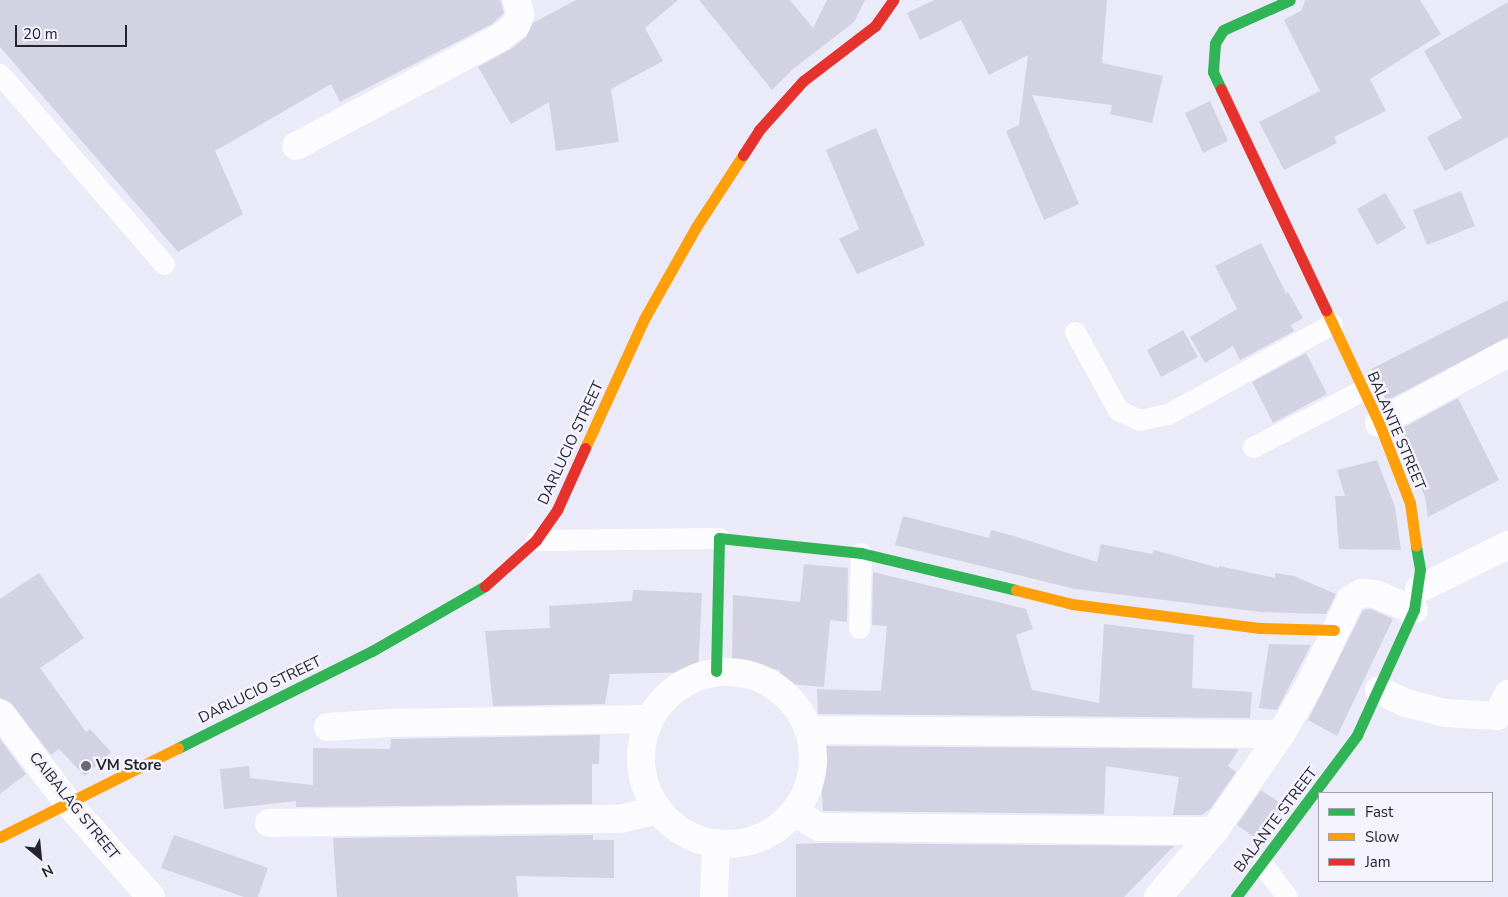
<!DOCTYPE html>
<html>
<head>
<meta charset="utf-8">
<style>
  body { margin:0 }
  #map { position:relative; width:1508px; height:897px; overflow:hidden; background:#ebeaf8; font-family:"Nunito Sans",sans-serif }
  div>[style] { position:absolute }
  .building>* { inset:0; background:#d3d2e3 }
  .lane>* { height:21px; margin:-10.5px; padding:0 10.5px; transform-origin:10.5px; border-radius:10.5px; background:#fcfcfe }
  .street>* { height:28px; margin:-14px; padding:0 14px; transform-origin:14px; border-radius:14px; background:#fcfcfe }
  .street>.ring { margin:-14px; padding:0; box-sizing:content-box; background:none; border:28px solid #fcfcfe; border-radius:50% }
  .fast>* { height:11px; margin:-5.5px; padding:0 5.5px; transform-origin:5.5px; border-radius:5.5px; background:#30b455 }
  .slow>* { height:11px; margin:-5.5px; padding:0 5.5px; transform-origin:5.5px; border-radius:5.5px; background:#ff9f0a }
  .jam>* { height:11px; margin:-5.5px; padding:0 5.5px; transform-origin:5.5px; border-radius:5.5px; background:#e5322d }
  .dots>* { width:14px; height:14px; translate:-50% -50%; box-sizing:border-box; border:2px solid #f4f3fe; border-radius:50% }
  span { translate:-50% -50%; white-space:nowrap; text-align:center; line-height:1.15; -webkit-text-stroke:5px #f4f3fe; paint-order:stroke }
  .street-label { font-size:15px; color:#25242e }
  .poi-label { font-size:15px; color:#25242e; font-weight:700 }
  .left { translate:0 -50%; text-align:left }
  .legend { position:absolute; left:1318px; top:792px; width:175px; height:90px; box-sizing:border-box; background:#f4f3fe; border:1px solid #a1a0ab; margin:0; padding:6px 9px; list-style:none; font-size:15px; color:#25242e }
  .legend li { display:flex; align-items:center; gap:10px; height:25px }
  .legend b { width:25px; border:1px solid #a1a0ab }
  .north { position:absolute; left:15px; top:832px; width:50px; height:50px; -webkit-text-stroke:4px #f4f3fe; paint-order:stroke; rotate:152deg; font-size:14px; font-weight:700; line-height:20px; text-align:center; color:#25242e }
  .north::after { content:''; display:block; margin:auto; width:18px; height:22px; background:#25242e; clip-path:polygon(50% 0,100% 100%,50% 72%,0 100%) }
  .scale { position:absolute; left:15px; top:25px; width:112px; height:22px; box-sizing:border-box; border:2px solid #25242e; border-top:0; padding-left:6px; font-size:15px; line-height:18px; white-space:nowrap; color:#25242e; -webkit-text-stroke:4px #f4f3fe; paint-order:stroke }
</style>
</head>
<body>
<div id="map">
  <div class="building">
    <i style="clip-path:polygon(0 0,500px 0,504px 13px,492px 24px,340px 102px,331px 84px,215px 151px,243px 214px,178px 252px,0 47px)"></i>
    <i style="clip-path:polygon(576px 0,678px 0,645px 28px,663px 61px,611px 89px,619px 142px,556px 151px,549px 102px,511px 124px,478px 67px,511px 49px,526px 37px,533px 23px)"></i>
    <i style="clip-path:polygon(699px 0,790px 0,813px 28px,827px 0,865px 0,854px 22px,793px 69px,772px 90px)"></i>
    <i style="clip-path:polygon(934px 0,1107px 0,1102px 63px,1163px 76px,1152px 123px,1110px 114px,1112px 105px,1032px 95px,1079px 204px,1044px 220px,1006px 131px,1019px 125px,1028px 55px,989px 75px,961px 20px,920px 40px,907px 13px)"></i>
    <i style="clip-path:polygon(1305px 0,1420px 0,1441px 34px,1370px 79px,1386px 111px,1334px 137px,1337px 143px,1284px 170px,1259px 122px,1320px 91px,1284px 20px,1302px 10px)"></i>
    <i style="clip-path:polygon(1508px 2px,1508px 137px,1445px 171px,1427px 137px,1462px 118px,1424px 51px)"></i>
    <i style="clip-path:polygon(1210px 101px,1228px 141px,1203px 153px,1185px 113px)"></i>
    <i style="clip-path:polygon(876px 128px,925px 245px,857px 274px,839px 239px,859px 229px,826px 150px)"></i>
    <i style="clip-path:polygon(1461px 191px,1475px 226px,1427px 245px,1413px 210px)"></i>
    <i style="clip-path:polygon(1385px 193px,1406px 228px,1377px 245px,1357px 209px)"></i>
    <i style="clip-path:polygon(1261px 243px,1286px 293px,1288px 292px,1303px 318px,1291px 325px,1294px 331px,1240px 360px,1233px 346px,1205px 363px,1190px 337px,1237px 309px,1215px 266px)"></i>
    <i style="clip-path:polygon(1508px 300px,1508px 337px,1386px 401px,1371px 369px)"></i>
    <i style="clip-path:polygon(1183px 330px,1198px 357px,1161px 377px,1147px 350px)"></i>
    <i style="clip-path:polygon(1306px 353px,1327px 394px,1273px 423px,1252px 382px)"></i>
    <i style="clip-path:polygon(1458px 398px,1499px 480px,1428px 517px,1425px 497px,1407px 453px,1413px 452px,1401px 429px)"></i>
    <i style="clip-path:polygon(1377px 460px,1395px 507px,1401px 550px,1339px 549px,1335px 496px,1345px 496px,1337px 470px)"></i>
    <i style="clip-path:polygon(903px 516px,989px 538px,991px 530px,1014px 536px,1097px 562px,1101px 544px,1152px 554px,1154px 550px,1219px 568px,1219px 566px,1275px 578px,1275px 573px,1294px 576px,1336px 594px,1326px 614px,1261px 612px,1075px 589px,895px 545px)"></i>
    <i style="clip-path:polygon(804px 564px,848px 568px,847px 622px,830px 620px,824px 687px,779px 683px,780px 670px,732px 664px,733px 595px,800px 602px)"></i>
    <i style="clip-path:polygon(873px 572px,1026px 609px,1033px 629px,1016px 635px,1032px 690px,1099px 703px,1104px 624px,1194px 635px,1192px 688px,1252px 692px,1250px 718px,818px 714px,817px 689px,881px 691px,887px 626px,872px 625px)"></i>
    <i style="clip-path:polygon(39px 573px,84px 638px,40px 668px,86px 732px,90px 729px,111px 752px,85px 776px,59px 749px,51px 755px,12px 704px,0 698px,0 599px)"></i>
    <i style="clip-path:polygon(633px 590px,702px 593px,698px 672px,610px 674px,605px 704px,493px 706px,485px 631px,550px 628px,549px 606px,632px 601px)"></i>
    <i style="clip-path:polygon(1371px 609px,1393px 619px,1337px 736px,1308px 720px,1363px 610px)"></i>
    <i style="clip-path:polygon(1269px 644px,1311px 645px,1277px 710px,1259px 708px)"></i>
    <i style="clip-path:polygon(600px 735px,599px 764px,592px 764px,592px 804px,296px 807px,296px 801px,224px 809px,220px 769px,249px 766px,250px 778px,313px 785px,313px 748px,390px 749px,391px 739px)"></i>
    <i style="clip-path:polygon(0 739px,26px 774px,0 794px)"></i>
    <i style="clip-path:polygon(819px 746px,1239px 749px,1228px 766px,1236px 772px,1211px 808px,1202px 815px,1173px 815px,1179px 777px,1106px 766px,1104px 814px,823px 811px)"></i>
    <i style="clip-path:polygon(1261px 790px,1286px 807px,1261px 842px,1237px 825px)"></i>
    <i style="clip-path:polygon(174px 835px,268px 868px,258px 897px,244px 897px,161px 868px)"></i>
    <i style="clip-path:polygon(593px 835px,593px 840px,614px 840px,614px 878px,516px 876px,518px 897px,337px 897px,333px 838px)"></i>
    <i style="clip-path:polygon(823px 843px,1174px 846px,1124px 897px,796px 897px,796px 844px)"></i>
  </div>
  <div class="lane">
    <i style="left:0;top:74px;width:251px;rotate:49.2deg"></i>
    <i style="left:1075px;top:332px;width:89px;rotate:61.1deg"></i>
    <i style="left:1118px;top:410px;width:23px;rotate:25deg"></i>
    <i style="left:1139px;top:420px;width:30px;rotate:-12deg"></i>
    <i style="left:1168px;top:414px;width:187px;rotate:-28.8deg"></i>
    <i style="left:1253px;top:447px;width:124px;rotate:-27.4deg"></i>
    <i style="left:536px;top:540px;width:183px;rotate:-0.6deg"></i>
    <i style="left:859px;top:628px;width:75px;rotate:-88.5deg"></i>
    <i style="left:1263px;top:865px;width:40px;rotate:53deg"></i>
  </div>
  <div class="street">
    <i style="left:296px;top:146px;width:232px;rotate:-28deg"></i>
    <i style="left:501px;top:37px;width:19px;rotate:-39deg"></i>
    <i style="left:516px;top:25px;width:12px;rotate:-70deg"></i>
    <i style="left:520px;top:14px;width:14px;rotate:-102deg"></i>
    <i style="left:1379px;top:423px;width:147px;rotate:-28.5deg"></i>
    <i style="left:1419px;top:589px;width:99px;rotate:-26.3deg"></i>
    <i class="ring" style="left:641px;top:672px;width:144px;height:144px"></i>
    <i style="left:1379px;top:690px;width:30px;rotate:26deg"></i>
    <i style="left:1406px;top:703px;width:40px;rotate:14.4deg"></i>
    <i style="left:1445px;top:713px;width:52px;rotate:3.3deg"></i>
    <i style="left:1497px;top:716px;width:25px;rotate:-63deg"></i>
    <i style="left:0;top:713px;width:111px;rotate:53deg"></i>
    <i style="left:67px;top:802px;width:127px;rotate:48.5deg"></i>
    <i style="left:328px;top:727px;width:62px;rotate:-3.7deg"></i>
    <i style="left:390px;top:723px;width:259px;rotate:-0.9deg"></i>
    <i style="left:809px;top:730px;width:472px;rotate:0.5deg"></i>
    <i style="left:794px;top:812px;width:29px;rotate:31deg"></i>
    <i style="left:819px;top:827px;width:395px;rotate:0.6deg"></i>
    <i style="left:269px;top:823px;width:351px;rotate:-0.7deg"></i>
    <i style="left:620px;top:819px;width:39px;rotate:-13deg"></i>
    <i style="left:714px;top:897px;width:54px;rotate:-87.9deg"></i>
    <i style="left:1158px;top:897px;width:87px;rotate:-49.7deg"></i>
    <i style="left:1214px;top:831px;width:118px;rotate:-55.4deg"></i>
    <i style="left:1281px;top:734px;width:56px;rotate:-59.7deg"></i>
    <i style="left:1309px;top:686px;width:97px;rotate:-64.2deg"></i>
    <i style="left:1351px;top:599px;width:13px;rotate:-29deg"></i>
    <i style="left:1362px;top:593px;width:13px;rotate:4deg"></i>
    <i style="left:1375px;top:594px;width:42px;rotate:22.3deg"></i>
  </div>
  <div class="fast">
    <i style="left:1221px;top:89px;width:19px;rotate:-115deg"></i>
    <i style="left:1213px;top:72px;width:29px;rotate:-86deg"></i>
    <i style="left:1215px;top:43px;width:15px;rotate:-58deg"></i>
    <i style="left:1223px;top:30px;width:73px;rotate:-24.1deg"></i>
    <i style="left:716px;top:671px;width:133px;rotate:-88.7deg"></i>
    <i style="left:719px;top:538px;width:143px;rotate:6deg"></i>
    <i style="left:861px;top:553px;width:159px;rotate:13.4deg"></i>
    <i style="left:178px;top:748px;width:217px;rotate:-26.6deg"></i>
    <i style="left:372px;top:651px;width:130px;rotate:-29.9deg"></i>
    <i style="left:1236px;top:897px;width:202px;rotate:-53.2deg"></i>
    <i style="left:1357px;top:735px;width:137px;rotate:-65.5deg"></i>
    <i style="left:1414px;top:610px;width:41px;rotate:-81.7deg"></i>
    <i style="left:1420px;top:569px;width:23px;rotate:-100deg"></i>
  </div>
  <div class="slow">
    <i style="left:1326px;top:310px;width:125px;rotate:64.9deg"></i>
    <i style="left:1379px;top:423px;width:86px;rotate:68.8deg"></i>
    <i style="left:1410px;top:503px;width:43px;rotate:82.1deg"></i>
    <i style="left:585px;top:448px;width:142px;rotate:-65.4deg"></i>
    <i style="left:644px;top:319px;width:106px;rotate:-60.5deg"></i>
    <i style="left:696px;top:227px;width:86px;rotate:-56.9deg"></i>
    <i style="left:1016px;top:590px;width:58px;rotate:14deg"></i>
    <i style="left:1072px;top:604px;width:190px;rotate:7.3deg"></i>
    <i style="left:1260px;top:628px;width:74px;rotate:1.5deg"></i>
    <i style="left:0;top:837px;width:199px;rotate:-26.6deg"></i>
  </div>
  <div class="jam">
    <i style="left:1221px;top:89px;width:245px;rotate:64.6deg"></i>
    <i style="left:743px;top:155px;width:30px;rotate:-57deg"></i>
    <i style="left:759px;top:130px;width:66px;rotate:-48.1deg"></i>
    <i style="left:803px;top:81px;width:91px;rotate:-37.4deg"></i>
    <i style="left:875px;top:26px;width:32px;rotate:-55deg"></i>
    <i style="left:485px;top:586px;width:69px;rotate:-42deg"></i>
    <i style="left:536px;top:540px;width:37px;rotate:-55deg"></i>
    <i style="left:557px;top:510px;width:68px;rotate:-65.7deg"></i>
  </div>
  <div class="dots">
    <i style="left:86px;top:766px;background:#6a6975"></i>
  </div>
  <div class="street-label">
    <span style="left:1396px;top:431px;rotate:67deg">BALANTE STREET</span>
    <span style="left:571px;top:443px;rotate:-65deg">DARLUCIO STREET</span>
    <span style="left:260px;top:690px;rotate:-26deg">DARLUCIO STREET</span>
    <span style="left:74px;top:806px;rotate:51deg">CAIBALAG STREET</span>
    <span style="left:1276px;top:820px;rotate:-53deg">BALANTE STREET</span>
  </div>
  <div class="poi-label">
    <span class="left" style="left:96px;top:766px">VM Store</span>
  </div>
  <ul class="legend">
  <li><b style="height:6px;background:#30b455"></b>Fast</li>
  <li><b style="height:6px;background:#ff9f0a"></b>Slow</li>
  <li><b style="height:6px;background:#e5322d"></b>Jam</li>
  </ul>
  <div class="north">N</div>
  <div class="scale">20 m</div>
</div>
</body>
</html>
